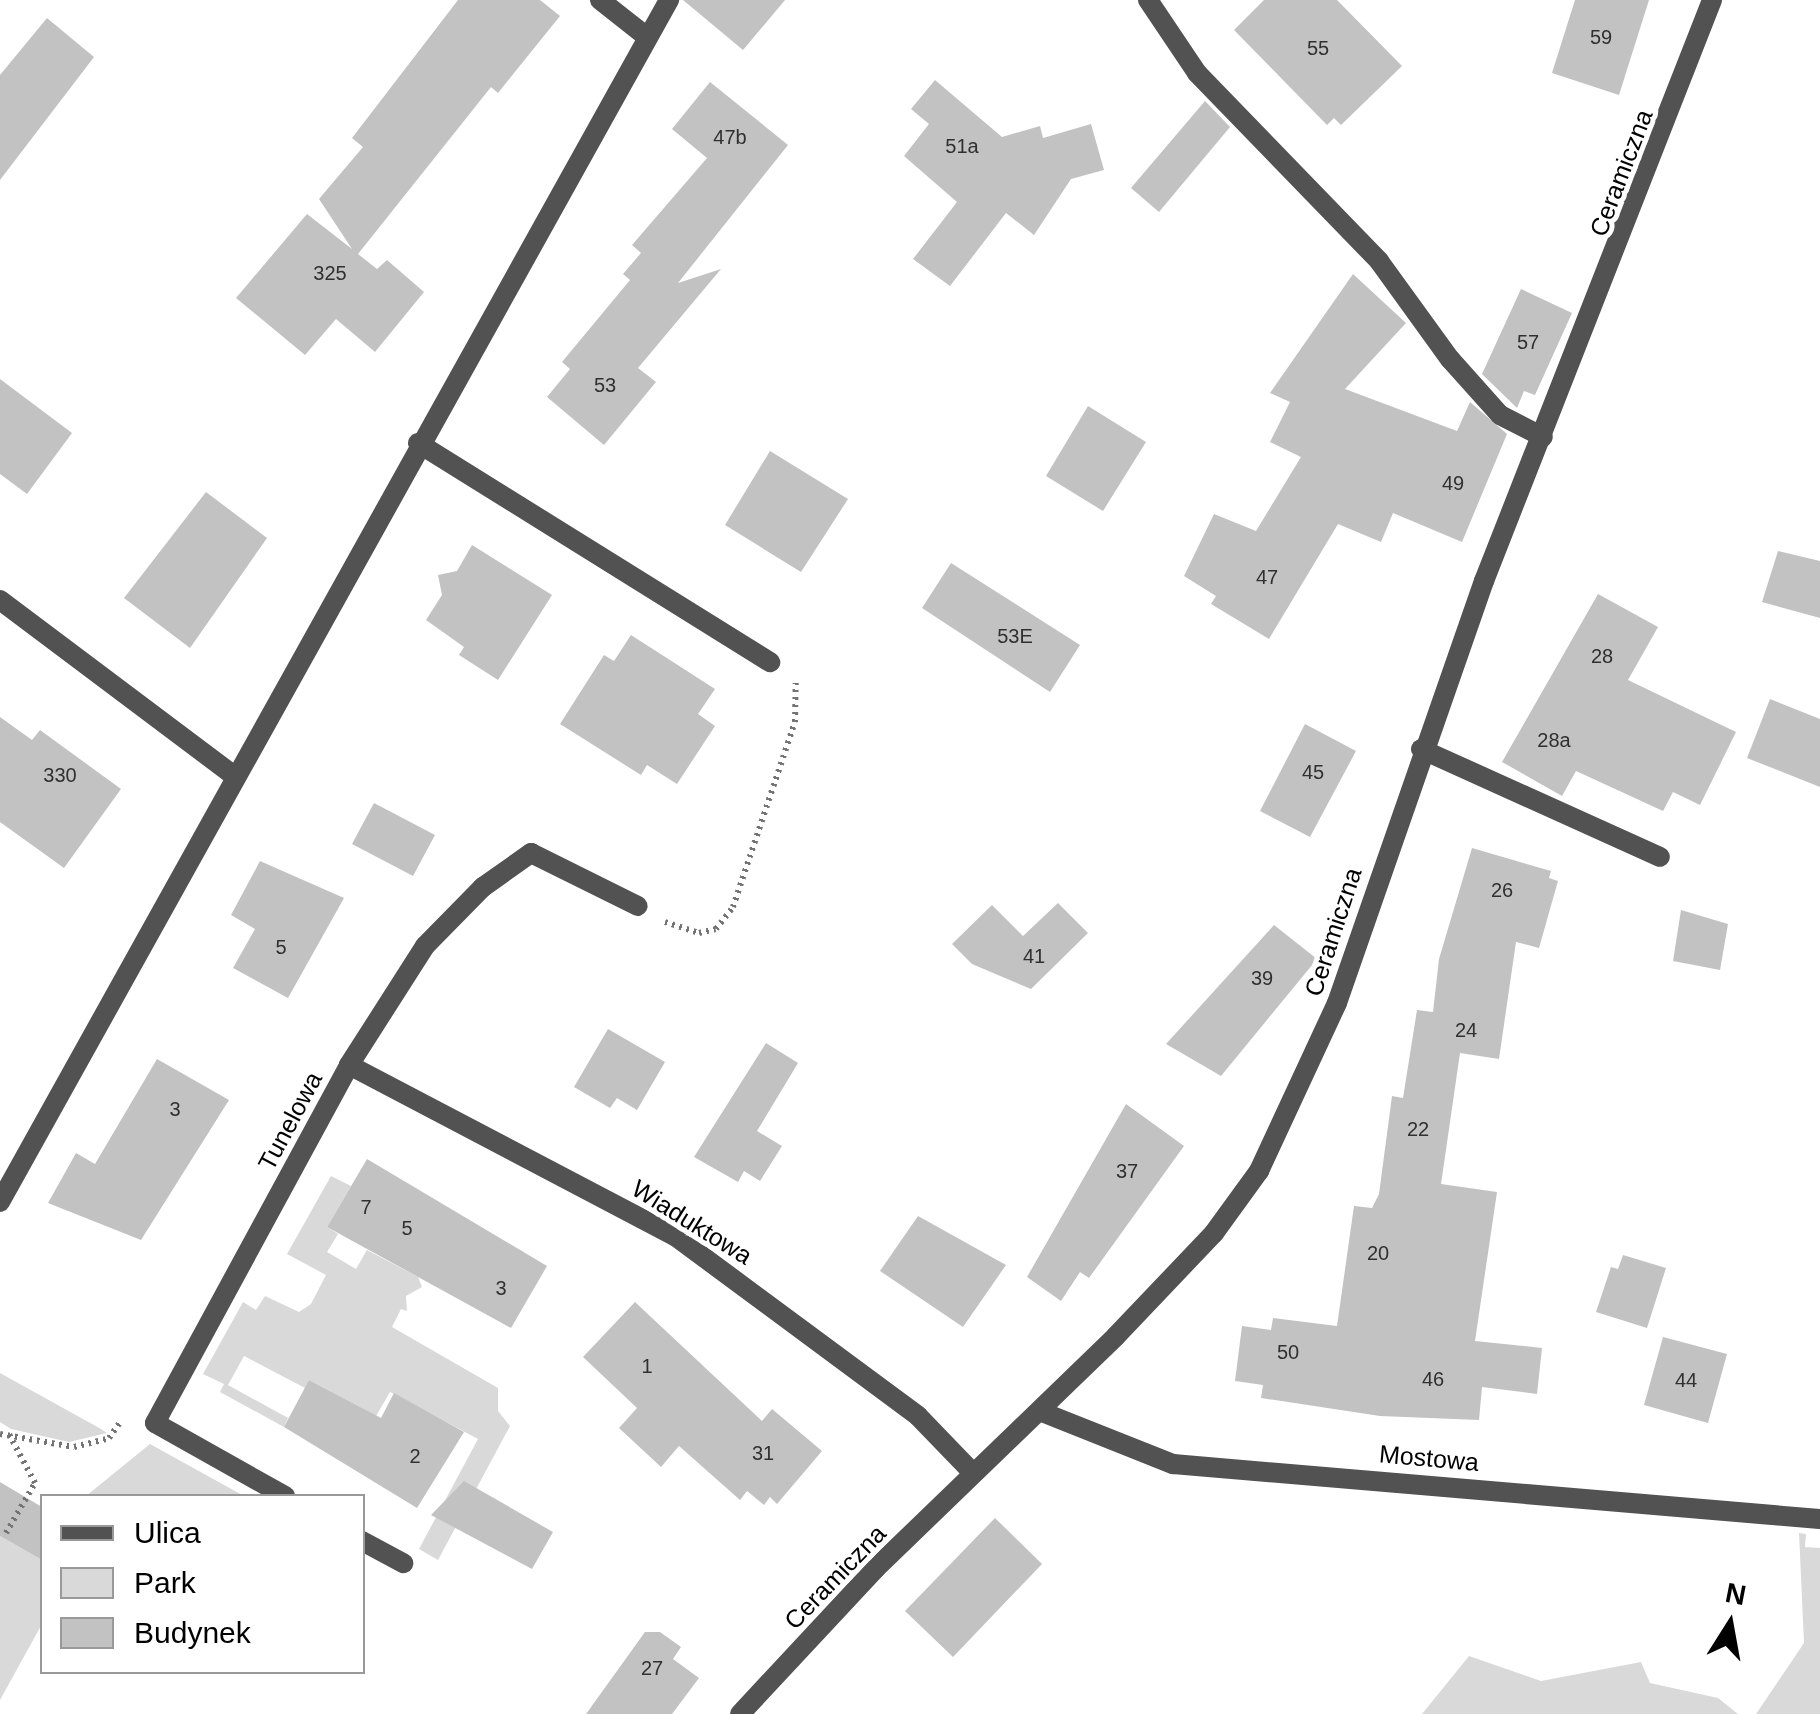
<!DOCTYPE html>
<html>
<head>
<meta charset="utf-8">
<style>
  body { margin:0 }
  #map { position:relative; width:1820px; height:1714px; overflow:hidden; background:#fff; font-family:Helvetica,sans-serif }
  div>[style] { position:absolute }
  .green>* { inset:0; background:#d9d9d9 }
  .building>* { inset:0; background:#c2c2c2 }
  .path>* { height:6px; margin-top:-3px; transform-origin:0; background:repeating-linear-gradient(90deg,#747474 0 2.5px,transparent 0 7.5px) }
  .service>* { height:20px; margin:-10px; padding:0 10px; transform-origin:10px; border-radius:10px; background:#525252 }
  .minor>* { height:20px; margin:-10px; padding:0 10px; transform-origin:10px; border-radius:10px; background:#525252 }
  .tertiary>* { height:20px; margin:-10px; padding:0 10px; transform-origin:10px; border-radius:10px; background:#525252 }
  span { translate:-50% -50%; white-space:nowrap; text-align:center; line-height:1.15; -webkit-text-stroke:10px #fff; paint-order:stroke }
  .number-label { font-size:20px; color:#303030 }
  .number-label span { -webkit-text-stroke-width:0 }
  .street-label { font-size:25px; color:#000 }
  .legend { position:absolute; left:40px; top:1494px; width:325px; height:180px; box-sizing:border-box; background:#fff; border:2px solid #999; margin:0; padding:12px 18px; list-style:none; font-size:30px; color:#000 }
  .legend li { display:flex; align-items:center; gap:20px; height:50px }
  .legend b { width:50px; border:2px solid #999 }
  .north { position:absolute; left:1680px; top:1574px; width:100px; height:100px; -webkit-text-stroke:8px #fff; paint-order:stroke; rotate:11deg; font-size:28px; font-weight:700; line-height:40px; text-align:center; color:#000 }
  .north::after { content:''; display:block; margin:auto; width:35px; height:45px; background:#000; clip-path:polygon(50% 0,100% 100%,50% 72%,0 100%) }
</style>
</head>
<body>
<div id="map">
  <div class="green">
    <i style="clip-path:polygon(331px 1176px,351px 1186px,327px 1227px,338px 1234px,327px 1252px,356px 1269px,367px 1250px,418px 1277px,422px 1287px,406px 1296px,407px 1311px,401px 1309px,392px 1327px,498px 1388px,498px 1411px,510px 1426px,438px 1560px,419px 1549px,478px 1439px,390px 1392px,372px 1423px,362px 1408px,309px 1380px,305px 1388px,244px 1356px,228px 1385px,288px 1418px,284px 1427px,220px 1392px,224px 1384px,203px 1374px,243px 1302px,256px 1310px,265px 1296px,299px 1312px,311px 1304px,326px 1275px,287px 1254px)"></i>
    <i style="clip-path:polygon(0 1373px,101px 1429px,107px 1433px,69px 1442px,11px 1429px,0 1422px)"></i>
    <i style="clip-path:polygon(150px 1444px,244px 1496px,86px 1496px)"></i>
    <i style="clip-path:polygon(1799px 1533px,1806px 1534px,1805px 1547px,1820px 1548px,1820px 1714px,1756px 1714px,1804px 1643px)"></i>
    <i style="clip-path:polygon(0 1536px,42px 1560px,42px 1624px,0 1700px)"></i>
    <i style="clip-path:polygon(1469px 1656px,1541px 1681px,1641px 1662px,1650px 1683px,1718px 1698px,1738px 1714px,1422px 1714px)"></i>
  </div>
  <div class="building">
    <i style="clip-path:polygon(458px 0,540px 0,560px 16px,498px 93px,491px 87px,358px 254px,377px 269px,387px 260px,424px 292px,375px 352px,336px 319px,305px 355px,236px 298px,307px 214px,352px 249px,319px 199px,363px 147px,352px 138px)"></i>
    <i style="clip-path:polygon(683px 0,785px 0,743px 50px)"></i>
    <i style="clip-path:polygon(1264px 0,1337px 0,1402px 66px,1341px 125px,1334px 118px,1327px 125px,1234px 30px)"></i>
    <i style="clip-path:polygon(1575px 0,1649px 0,1619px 95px,1552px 73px)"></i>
    <i style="clip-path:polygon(47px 18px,94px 57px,0 180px,0 75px)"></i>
    <i style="clip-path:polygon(935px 80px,1002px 137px,1040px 126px,1043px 138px,1091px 124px,1104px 170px,1071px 179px,1034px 235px,1006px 213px,950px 286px,913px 259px,957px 202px,904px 156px,929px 124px,911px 109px)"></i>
    <i style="clip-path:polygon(710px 82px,788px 145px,678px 283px,721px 269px,638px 368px,656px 382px,604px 445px,547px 397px,570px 369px,562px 362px,630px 280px,623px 274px,641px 253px,632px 245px,707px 158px,672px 129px)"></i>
    <i style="clip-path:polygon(1205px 101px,1230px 127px,1159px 212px,1131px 188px)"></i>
    <i style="clip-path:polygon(1353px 274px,1406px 323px,1345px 389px,1457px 431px,1470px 402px,1507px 434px,1462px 542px,1393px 513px,1381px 542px,1338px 524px,1269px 639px,1211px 604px,1216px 596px,1184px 576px,1214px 514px,1256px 531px,1301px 457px,1270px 442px,1290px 402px,1270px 393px)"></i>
    <i style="clip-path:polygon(1521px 289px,1572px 313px,1535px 395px,1524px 391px,1517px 408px,1482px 374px)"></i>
    <i style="clip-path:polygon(0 379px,72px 433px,27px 494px,0 474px)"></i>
    <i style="clip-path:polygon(1088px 406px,1146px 442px,1103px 511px,1046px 476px)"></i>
    <i style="clip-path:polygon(770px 451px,848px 499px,801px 572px,725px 525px)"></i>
    <i style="clip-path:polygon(206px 492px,267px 538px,190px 648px,124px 598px)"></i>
    <i style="clip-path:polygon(472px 545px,552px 595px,498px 680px,459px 655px,464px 647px,426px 620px,442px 595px,438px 575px,457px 571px)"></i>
    <i style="clip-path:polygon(1778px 551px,1820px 561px,1820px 618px,1762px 602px)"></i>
    <i style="clip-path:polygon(951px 563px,1080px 645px,1050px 692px,922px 608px)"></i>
    <i style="clip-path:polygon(1598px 594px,1658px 627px,1628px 680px,1736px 732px,1700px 805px,1673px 792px,1663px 811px,1576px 771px,1562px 796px,1502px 762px)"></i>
    <i style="clip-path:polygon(631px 635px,715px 689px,698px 714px,715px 726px,677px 784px,647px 765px,641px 775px,560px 724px,604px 655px,614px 661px)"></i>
    <i style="clip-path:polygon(1770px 699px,1820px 719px,1820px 787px,1747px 758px)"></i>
    <i style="clip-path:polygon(0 717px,32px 740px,40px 730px,121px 789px,64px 868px,0 822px)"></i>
    <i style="clip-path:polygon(1305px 724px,1356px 751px,1310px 837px,1260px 811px)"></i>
    <i style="clip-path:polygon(374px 803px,435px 835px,413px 876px,352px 844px)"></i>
    <i style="clip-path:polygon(1472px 848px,1551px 871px,1549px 878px,1558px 881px,1539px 948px,1516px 942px,1499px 1059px,1460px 1053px,1441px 1184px,1497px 1192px,1475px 1341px,1542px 1348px,1537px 1394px,1482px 1387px,1479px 1420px,1380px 1416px,1261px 1398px,1263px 1385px,1235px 1381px,1242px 1326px,1271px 1330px,1273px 1318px,1337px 1326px,1354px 1206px,1372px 1208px,1379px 1194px,1392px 1096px,1403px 1098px,1417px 1010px,1433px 1012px,1439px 959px)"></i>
    <i style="clip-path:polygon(260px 861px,344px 898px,288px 998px,233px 968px,255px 929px,231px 915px)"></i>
    <i style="clip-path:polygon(1058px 903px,1088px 933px,1031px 989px,972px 964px,952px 944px,992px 905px,1023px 936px)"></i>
    <i style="clip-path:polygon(1681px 910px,1728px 924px,1720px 970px,1673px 961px)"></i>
    <i style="clip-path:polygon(1274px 925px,1317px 959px,1221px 1076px,1166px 1044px)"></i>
    <i style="clip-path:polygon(608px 1029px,665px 1062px,637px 1110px,617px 1098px,610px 1108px,574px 1087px)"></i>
    <i style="clip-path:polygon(766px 1043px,798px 1063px,757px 1131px,782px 1146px,760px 1181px,744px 1171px,738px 1182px,694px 1157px)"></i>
    <i style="clip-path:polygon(157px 1059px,229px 1100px,141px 1240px,48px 1203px,76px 1153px,95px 1164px)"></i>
    <i style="clip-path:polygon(1126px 1104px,1184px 1146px,1089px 1278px,1080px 1272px,1061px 1301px,1027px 1277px)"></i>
    <i style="clip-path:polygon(367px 1159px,547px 1266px,511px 1328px,327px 1227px)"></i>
    <i style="clip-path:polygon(918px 1216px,1006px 1265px,963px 1327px,880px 1271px)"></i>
    <i style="clip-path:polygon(1623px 1255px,1666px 1268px,1647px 1328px,1596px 1312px,1611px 1267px,1618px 1269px)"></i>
    <i style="clip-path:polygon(635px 1302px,762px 1421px,772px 1409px,822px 1451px,777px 1504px,770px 1497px,764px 1505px,747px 1491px,740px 1500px,679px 1446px,661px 1467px,619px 1428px,637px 1408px,583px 1357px)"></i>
    <i style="clip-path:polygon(1663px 1337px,1727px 1354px,1708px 1423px,1644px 1405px)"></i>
    <i style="clip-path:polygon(309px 1380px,381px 1418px,394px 1393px,464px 1432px,417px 1508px,284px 1427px)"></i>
    <i style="clip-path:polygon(464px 1481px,553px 1532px,532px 1569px,431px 1515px)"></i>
    <i style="clip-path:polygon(0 1482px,42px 1507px,42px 1560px,0 1536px)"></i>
    <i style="clip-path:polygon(995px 1518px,1042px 1564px,953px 1657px,905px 1611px)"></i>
    <i style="clip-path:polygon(645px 1632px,660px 1632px,681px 1647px,673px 1659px,699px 1678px,672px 1714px,586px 1714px)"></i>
  </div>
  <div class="path">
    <i style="left:665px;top:922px;width:36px;rotate:18deg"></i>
    <i style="left:699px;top:933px;width:17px;rotate:-13deg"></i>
    <i style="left:716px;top:929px;width:28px;rotate:-52deg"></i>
    <i style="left:733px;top:907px;width:195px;rotate:-71.5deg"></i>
    <i style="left:795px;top:722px;width:39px;rotate:-89deg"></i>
    <i style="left:0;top:1434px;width:75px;rotate:10deg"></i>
    <i style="left:74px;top:1447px;width:36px;rotate:-14deg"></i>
    <i style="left:109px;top:1438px;width:19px;rotate:-55deg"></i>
    <i style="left:6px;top:1533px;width:58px;rotate:-59.9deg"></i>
    <i style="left:35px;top:1483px;width:55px;rotate:-118deg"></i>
  </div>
  <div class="service">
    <i style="left:0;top:600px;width:291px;rotate:36.9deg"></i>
    <i style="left:1421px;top:749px;width:262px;rotate:24.3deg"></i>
  </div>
  <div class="minor">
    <i style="left:600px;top:0;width:60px;rotate:38.2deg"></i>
    <i style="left:1148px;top:0;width:88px;rotate:56.1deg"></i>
    <i style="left:1197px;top:73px;width:262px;rotate:45.9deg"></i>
    <i style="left:1379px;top:261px;width:121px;rotate:54.1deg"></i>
    <i style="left:1450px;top:359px;width:75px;rotate:48.2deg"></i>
    <i style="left:1500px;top:415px;width:48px;rotate:27.1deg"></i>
    <i style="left:418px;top:443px;width:415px;rotate:31.9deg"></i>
    <i style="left:349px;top:1065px;width:368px;rotate:27.7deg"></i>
    <i style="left:675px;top:1236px;width:302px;rotate:36.5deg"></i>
    <i style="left:918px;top:1416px;width:79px;rotate:46deg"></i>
    <i style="left:0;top:1202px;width:1376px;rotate:-60.9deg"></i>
    <i style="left:285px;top:1496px;width:149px;rotate:-150.7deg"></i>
    <i style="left:155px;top:1423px;width:407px;rotate:-61.5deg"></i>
    <i style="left:349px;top:1065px;width:141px;rotate:-57.4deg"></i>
    <i style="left:425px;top:946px;width:83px;rotate:-45.5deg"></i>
    <i style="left:483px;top:887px;width:59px;rotate:-35.3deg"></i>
    <i style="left:531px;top:853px;width:119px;rotate:26.4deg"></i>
    <i style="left:362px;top:1541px;width:47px;rotate:28.2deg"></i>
  </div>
  <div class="tertiary">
    <i style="left:1042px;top:1412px;width:141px;rotate:21.7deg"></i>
    <i style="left:1173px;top:1464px;width:649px;rotate:4.86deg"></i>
    <i style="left:740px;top:1714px;width:198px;rotate:-47deg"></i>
    <i style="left:875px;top:1569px;width:335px;rotate:-44deg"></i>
    <i style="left:1116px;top:1336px;width:142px;rotate:-46.4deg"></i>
    <i style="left:1214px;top:1233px;width:77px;rotate:-54deg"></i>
    <i style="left:1259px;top:1171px;width:185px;rotate:-65.1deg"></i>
    <i style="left:1337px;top:1003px;width:447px;rotate:-70.8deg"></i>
    <i style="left:1484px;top:581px;width:624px;rotate:-68.57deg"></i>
  </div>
  <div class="number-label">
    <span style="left:1601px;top:37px">59</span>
    <span style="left:1318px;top:48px">55</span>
    <span style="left:730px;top:137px">47b</span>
    <span style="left:962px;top:146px">51a</span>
    <span style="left:330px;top:273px">325</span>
    <span style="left:1528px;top:342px">57</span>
    <span style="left:605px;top:385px">53</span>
    <span style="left:1453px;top:483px">49</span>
    <span style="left:1267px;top:577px">47</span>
    <span style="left:1015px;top:636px">53E</span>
    <span style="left:1602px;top:656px">28</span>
    <span style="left:1554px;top:740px">28a</span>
    <span style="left:1313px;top:772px">45</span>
    <span style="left:60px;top:775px">330</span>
    <span style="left:1502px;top:890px">26</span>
    <span style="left:281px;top:947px">5</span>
    <span style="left:1034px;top:956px">41</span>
    <span style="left:1262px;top:978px">39</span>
    <span style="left:1466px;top:1030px">24</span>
    <span style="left:175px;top:1109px">3</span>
    <span style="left:1418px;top:1129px">22</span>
    <span style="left:1127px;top:1171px">37</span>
    <span style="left:366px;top:1207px">7</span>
    <span style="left:407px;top:1228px">5</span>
    <span style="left:1378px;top:1253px">20</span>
    <span style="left:501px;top:1288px">3</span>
    <span style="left:1288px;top:1352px">50</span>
    <span style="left:647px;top:1366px">1</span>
    <span style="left:1433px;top:1379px">46</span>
    <span style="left:1686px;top:1380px">44</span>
    <span style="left:763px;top:1453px">31</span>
    <span style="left:415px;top:1456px">2</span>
    <span style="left:652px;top:1668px">27</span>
  </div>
  <div class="street-label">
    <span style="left:1621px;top:173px;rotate:-69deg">Ceramiczna</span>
    <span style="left:1333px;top:932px;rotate:-72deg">Ceramiczna</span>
    <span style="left:290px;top:1121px;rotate:-62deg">Tunelowa</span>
    <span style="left:692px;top:1222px;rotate:32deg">Wiaduktowa</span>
    <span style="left:1429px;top:1458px;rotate:5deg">Mostowa</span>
    <span style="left:835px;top:1577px;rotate:-46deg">Ceramiczna</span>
  </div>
  <ul class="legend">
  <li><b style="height:12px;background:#525252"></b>Ulica</li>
  <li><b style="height:28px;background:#d9d9d9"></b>Park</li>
  <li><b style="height:28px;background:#c2c2c2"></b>Budynek</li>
  </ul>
  <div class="north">N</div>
</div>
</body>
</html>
